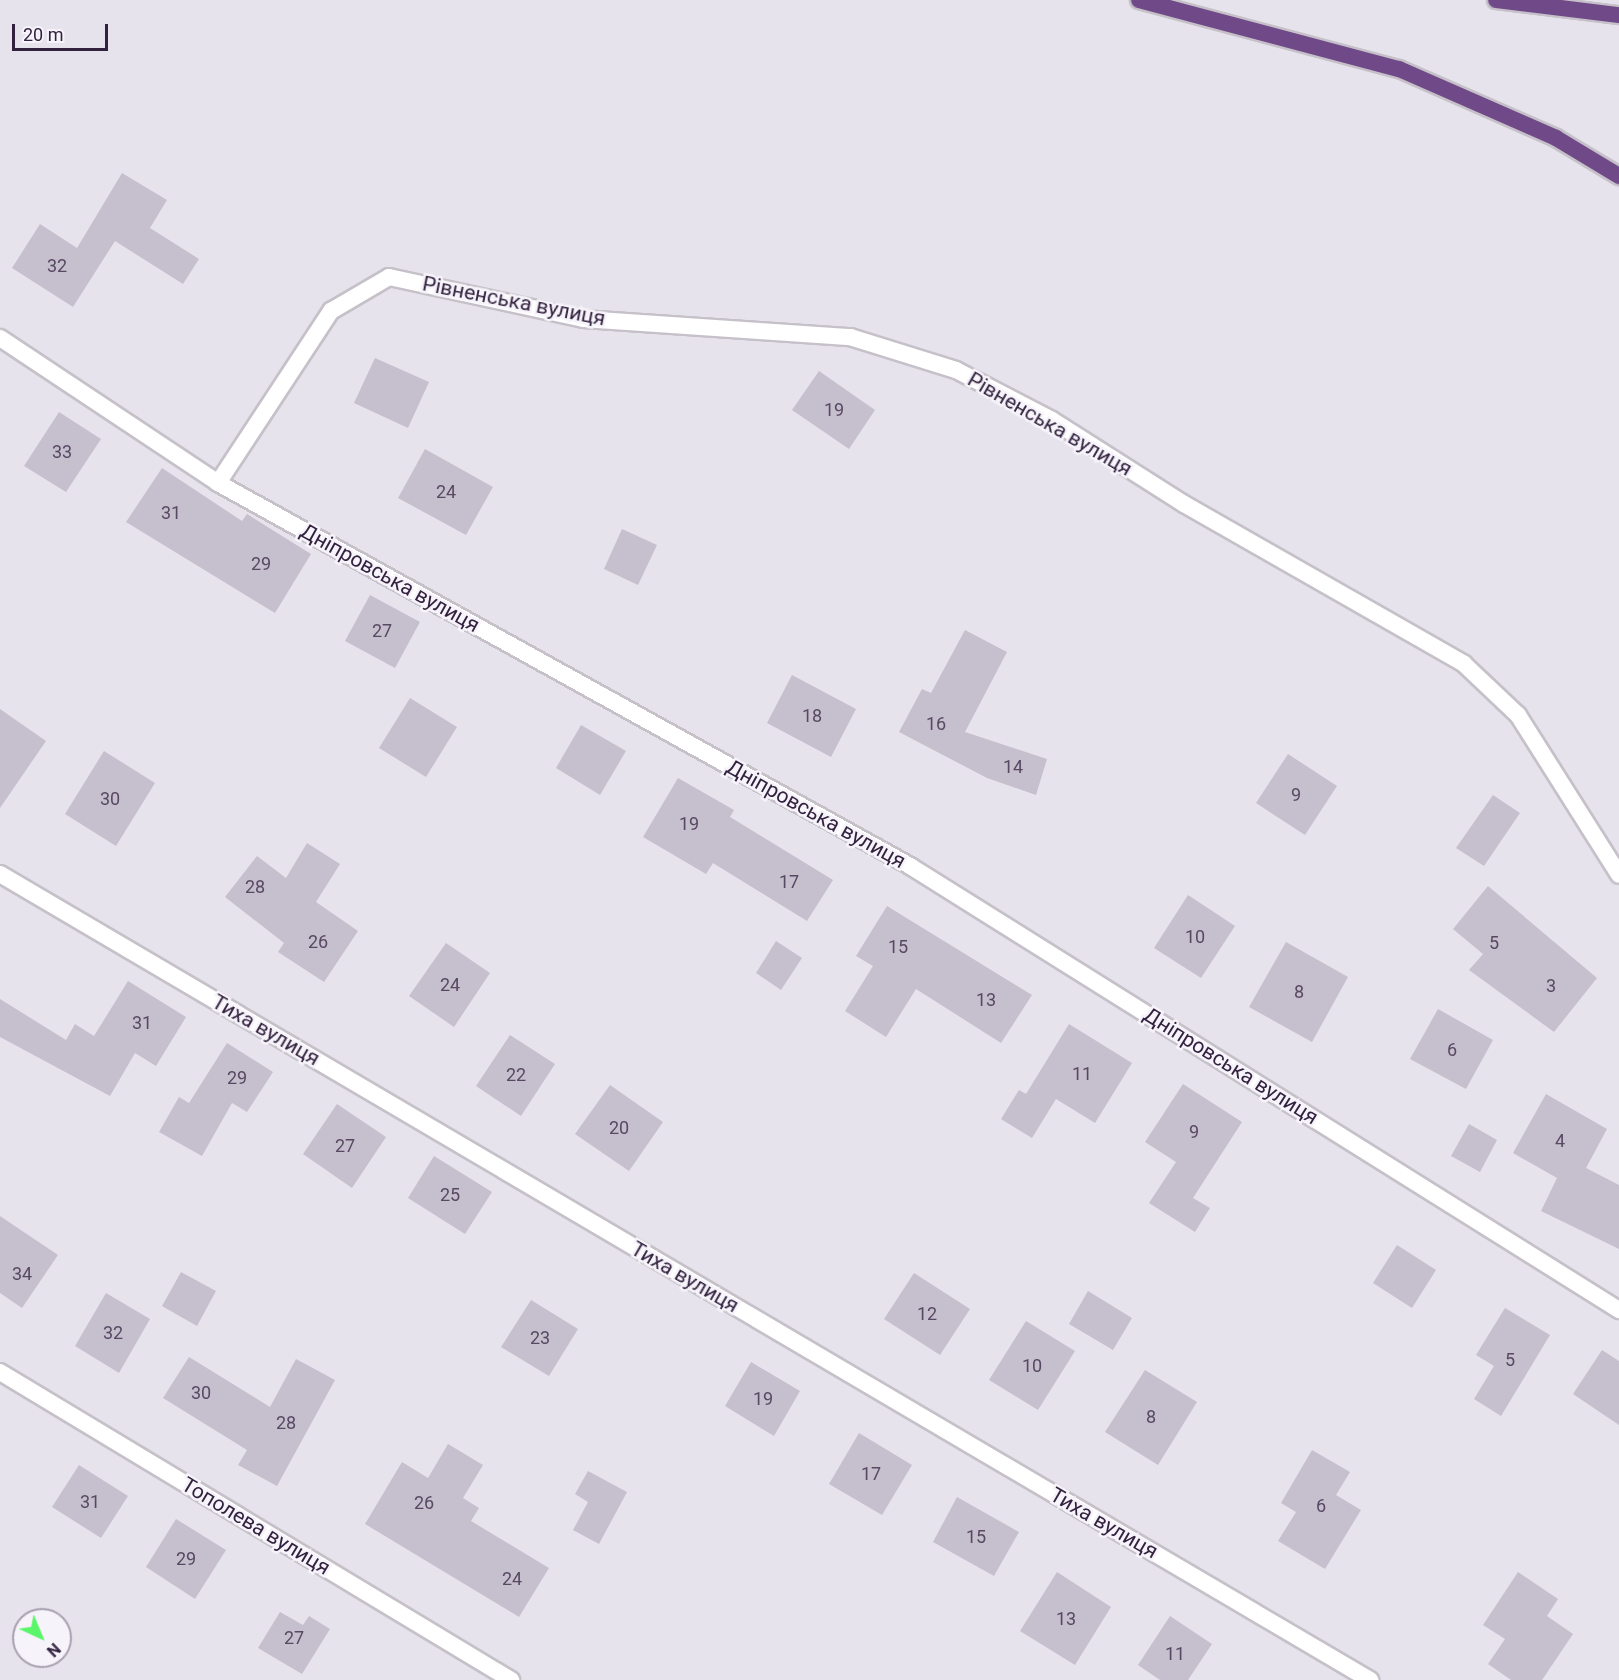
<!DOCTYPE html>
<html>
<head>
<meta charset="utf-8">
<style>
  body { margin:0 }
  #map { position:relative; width:1619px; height:1680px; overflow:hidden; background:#e7e3ed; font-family:Roboto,sans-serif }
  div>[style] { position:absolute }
  .building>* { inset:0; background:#c6bfce }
  .roads { filter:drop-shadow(2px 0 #c6c1c9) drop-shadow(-2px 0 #c6c1c9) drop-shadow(0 2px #c6c1c9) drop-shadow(0 -2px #c6c1c9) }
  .minor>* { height:16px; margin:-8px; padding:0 8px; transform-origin:8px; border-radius:8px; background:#fff }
  .trunk>* { height:16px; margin:-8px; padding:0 8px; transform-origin:8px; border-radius:8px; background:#704a88 }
  span { translate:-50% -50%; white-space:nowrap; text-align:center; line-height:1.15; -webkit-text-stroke:5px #f6f4fa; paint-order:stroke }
  .number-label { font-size:18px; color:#584963 }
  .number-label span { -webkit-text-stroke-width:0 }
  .street-label { font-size:21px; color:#33223f }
  .north { position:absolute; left:12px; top:1608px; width:60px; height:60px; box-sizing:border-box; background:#f6f4fa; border:2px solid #a8a0af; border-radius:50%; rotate:136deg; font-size:16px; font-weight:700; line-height:24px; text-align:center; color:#33223f }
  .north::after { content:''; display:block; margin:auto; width:21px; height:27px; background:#5af569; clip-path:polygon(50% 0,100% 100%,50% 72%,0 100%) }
  .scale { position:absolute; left:12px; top:24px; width:96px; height:27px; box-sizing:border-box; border:3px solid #33223f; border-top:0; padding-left:8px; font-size:18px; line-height:21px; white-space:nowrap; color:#33223f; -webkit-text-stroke:4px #f6f4fa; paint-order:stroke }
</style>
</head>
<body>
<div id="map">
  <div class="building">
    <i style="clip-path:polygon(122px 173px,167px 200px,150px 228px,199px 259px,183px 284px,115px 241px,73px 307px,12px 268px,40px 224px,77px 248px)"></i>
    <i style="clip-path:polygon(375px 358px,429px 382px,408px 428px,354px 403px)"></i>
    <i style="clip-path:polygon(819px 371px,875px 410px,849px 449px,792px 410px)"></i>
    <i style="clip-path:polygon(59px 412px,101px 439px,66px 492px,24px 466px)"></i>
    <i style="clip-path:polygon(425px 449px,493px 487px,466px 535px,398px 498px)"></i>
    <i style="clip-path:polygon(162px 468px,242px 521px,247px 514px,311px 554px,275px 613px,126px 522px)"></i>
    <i style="clip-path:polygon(622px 529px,657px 545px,638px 585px,604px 569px)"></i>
    <i style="clip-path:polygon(370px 595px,420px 622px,395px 668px,345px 641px)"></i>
    <i style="clip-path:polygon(965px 630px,1007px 652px,965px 732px,1047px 759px,1036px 795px,987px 778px,899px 732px,922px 689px,931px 693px)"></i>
    <i style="clip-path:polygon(792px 675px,856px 709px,831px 757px,767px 723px)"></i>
    <i style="clip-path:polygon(410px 698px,457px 727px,426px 777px,379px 748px)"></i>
    <i style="clip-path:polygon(0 709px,46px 741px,0 808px)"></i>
    <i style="clip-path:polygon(581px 725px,626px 751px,600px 795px,556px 768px)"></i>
    <i style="clip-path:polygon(104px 751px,155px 783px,116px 846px,65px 814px)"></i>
    <i style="clip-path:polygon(1288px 754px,1337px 786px,1305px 835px,1256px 803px)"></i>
    <i style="clip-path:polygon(678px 778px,734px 810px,730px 817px,833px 880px,807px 921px,713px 863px,706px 874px,643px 837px)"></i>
    <i style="clip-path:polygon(1493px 795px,1520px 813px,1484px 866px,1456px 848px)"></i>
    <i style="clip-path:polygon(307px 843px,340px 864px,316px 902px,358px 931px,324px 982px,278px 952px,284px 943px,225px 897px,257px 856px,286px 878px)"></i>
    <i style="clip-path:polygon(1488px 886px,1597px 978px,1554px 1032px,1469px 970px,1483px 954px,1453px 929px)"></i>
    <i style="clip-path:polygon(1188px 895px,1235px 926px,1201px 978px,1154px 948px)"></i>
    <i style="clip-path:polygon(887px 906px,1032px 995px,1001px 1043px,916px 989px,886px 1037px,845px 1011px,873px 966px,856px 956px)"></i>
    <i style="clip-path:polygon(776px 941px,802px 958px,781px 990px,756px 973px)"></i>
    <i style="clip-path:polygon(1286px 942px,1348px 977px,1312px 1042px,1249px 1007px)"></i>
    <i style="clip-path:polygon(446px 943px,490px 973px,454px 1027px,409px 996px)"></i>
    <i style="clip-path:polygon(128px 981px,186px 1017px,156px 1066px,135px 1053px,110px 1096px,0 1037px,0 999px,66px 1040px,75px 1024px,94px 1036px)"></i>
    <i style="clip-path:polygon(1438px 1009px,1493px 1040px,1466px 1089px,1410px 1059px)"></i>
    <i style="clip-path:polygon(1069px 1024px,1132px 1063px,1095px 1123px,1056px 1099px,1032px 1138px,1001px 1119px,1019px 1090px,1026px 1094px)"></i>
    <i style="clip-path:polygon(510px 1035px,555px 1064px,521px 1116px,476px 1086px)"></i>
    <i style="clip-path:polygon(227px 1043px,273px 1072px,247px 1112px,232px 1103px,202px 1156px,159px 1132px,179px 1097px,189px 1103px)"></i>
    <i style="clip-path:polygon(1183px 1084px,1242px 1122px,1193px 1198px,1210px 1208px,1195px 1232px,1149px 1203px,1176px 1162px,1145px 1142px)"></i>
    <i style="clip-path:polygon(610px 1085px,663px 1122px,629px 1171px,575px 1134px)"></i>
    <i style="clip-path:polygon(1546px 1094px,1607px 1129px,1586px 1168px,1619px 1185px,1619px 1249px,1541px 1211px,1557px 1178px,1513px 1153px)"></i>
    <i style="clip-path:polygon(337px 1104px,386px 1137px,352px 1188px,303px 1154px)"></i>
    <i style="clip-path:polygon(1469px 1124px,1497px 1140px,1480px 1172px,1451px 1156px)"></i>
    <i style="clip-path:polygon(434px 1156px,492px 1192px,465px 1234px,408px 1198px)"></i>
    <i style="clip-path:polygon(0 1216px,58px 1255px,22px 1308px,0 1293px)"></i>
    <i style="clip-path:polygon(1397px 1245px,1436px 1270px,1412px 1308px,1373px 1283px)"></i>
    <i style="clip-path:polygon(181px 1272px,216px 1291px,197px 1326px,162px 1306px)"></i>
    <i style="clip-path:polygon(914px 1273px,970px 1309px,940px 1355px,884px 1319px)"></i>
    <i style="clip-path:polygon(1088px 1291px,1132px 1318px,1113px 1350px,1069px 1324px)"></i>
    <i style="clip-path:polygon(106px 1293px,150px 1319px,119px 1373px,75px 1346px)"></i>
    <i style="clip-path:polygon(531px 1300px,578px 1329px,549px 1376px,501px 1347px)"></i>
    <i style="clip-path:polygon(1505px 1308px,1550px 1335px,1501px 1416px,1474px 1399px,1494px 1366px,1476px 1355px)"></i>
    <i style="clip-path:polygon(1026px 1321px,1075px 1351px,1038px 1410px,989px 1380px)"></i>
    <i style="clip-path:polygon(1602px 1350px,1619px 1361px,1619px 1425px,1573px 1394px)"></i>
    <i style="clip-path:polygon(189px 1357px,270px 1407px,296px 1359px,335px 1380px,277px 1486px,238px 1465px,247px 1450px,163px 1398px)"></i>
    <i style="clip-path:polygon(751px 1362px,800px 1391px,774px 1436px,725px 1406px)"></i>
    <i style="clip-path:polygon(1145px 1370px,1197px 1402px,1158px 1465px,1105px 1432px)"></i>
    <i style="clip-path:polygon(859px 1433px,912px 1465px,882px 1515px,829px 1484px)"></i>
    <i style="clip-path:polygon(448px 1444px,483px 1465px,463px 1498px,479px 1508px,471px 1521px,549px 1568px,519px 1617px,365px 1524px,402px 1462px,428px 1478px)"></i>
    <i style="clip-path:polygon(1312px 1450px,1350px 1472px,1336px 1495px,1361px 1510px,1325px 1569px,1278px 1541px,1296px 1512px,1281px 1503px)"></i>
    <i style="clip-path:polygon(79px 1465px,128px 1496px,101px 1538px,52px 1507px)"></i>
    <i style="clip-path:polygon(588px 1471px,627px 1492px,599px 1544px,573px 1530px,588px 1502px,575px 1494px)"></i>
    <i style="clip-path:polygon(957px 1497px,1019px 1532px,994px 1576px,933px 1542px)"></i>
    <i style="clip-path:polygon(176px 1519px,226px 1550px,195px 1599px,146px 1567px)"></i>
    <i style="clip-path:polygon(1057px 1572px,1111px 1607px,1075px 1665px,1020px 1631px)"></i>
    <i style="clip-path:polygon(1518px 1572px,1558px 1599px,1547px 1616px,1573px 1634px,1542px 1680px,1511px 1680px,1488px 1664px,1505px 1639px,1483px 1625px)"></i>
    <i style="clip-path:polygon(280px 1612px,303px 1625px,309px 1616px,330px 1629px,302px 1674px,258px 1648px)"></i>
    <i style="clip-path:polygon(1170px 1616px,1212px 1644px,1188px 1680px,1160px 1680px,1138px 1665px)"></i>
  </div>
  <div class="roads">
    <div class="minor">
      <i style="left:0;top:338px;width:262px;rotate:33.6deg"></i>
      <i style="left:218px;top:483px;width:791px;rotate:28.96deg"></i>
      <i style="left:910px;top:866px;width:837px;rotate:32.06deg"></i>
      <i style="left:218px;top:483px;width:206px;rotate:-56.7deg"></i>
      <i style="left:331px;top:311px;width:67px;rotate:-30.4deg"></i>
      <i style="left:389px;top:277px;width:199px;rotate:12.2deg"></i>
      <i style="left:584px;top:319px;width:267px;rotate:3.9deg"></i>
      <i style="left:850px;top:337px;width:111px;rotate:17.3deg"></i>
      <i style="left:956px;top:370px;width:108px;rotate:27.5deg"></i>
      <i style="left:1052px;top:420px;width:156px;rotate:32.5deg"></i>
      <i style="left:1184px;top:504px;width:322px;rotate:29.7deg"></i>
      <i style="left:1464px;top:664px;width:74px;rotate:43.4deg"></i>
      <i style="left:1518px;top:715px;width:189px;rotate:57.7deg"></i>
      <i style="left:0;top:874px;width:1590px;rotate:30.47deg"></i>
      <i style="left:0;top:1372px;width:597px;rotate:31.08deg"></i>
    </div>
    <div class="trunk">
      <i style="left:1139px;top:0;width:269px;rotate:14.9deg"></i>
      <i style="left:1399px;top:69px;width:171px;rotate:23.7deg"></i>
      <i style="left:1556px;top:138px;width:74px;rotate:31.1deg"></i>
      <i style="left:1496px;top:0;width:124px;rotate:7deg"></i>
    </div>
  </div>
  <div class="number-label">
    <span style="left:57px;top:266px">32</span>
    <span style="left:834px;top:410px">19</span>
    <span style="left:62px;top:452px">33</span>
    <span style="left:446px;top:492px">24</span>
    <span style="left:171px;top:513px">31</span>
    <span style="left:261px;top:564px">29</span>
    <span style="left:382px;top:631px">27</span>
    <span style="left:812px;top:716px">18</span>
    <span style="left:936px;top:724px">16</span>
    <span style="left:1013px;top:767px">14</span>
    <span style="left:1296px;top:795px">9</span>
    <span style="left:110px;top:799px">30</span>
    <span style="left:689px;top:824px">19</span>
    <span style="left:789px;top:882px">17</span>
    <span style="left:255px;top:887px">28</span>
    <span style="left:1195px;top:937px">10</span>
    <span style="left:318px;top:942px">26</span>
    <span style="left:1494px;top:943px">5</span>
    <span style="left:898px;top:947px">15</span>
    <span style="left:450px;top:985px">24</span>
    <span style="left:1551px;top:986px">3</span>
    <span style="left:1299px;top:992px">8</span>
    <span style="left:986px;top:1000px">13</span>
    <span style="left:142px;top:1023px">31</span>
    <span style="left:1452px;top:1050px">6</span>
    <span style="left:1082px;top:1074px">11</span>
    <span style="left:516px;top:1075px">22</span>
    <span style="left:237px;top:1078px">29</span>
    <span style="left:619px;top:1128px">20</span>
    <span style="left:1194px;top:1132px">9</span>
    <span style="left:1560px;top:1141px">4</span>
    <span style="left:345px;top:1146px">27</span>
    <span style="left:450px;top:1195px">25</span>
    <span style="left:22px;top:1274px">34</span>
    <span style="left:927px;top:1314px">12</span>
    <span style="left:113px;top:1333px">32</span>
    <span style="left:540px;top:1338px">23</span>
    <span style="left:1510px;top:1360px">5</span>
    <span style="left:1032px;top:1366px">10</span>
    <span style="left:201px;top:1393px">30</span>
    <span style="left:763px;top:1399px">19</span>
    <span style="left:1151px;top:1417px">8</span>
    <span style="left:286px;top:1423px">28</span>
    <span style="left:871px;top:1474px">17</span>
    <span style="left:90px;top:1502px">31</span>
    <span style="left:424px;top:1503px">26</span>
    <span style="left:1321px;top:1506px">6</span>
    <span style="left:976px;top:1537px">15</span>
    <span style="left:186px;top:1559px">29</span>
    <span style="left:512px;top:1579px">24</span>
    <span style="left:1066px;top:1619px">13</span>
    <span style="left:294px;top:1638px">27</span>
    <span style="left:1175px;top:1654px">11</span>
  </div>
  <div class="street-label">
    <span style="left:514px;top:301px;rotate:11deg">Рівненська вулиця</span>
    <span style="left:1050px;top:424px;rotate:30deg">Рівненська вулиця</span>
    <span style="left:390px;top:578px;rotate:29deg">Дніпровська вулиця</span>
    <span style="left:816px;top:814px;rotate:29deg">Дніпровська вулиця</span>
    <span style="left:266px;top:1030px;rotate:30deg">Тиха вулиця</span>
    <span style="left:1231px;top:1066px;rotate:32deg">Дніпровська вулиця</span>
    <span style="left:685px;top:1277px;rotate:30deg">Тиха вулиця</span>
    <span style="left:1104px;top:1523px;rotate:30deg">Тиха вулиця</span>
    <span style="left:256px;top:1526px;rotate:31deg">Тополева вулиця</span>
  </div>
  <div class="north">N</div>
  <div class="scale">20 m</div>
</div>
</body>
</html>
